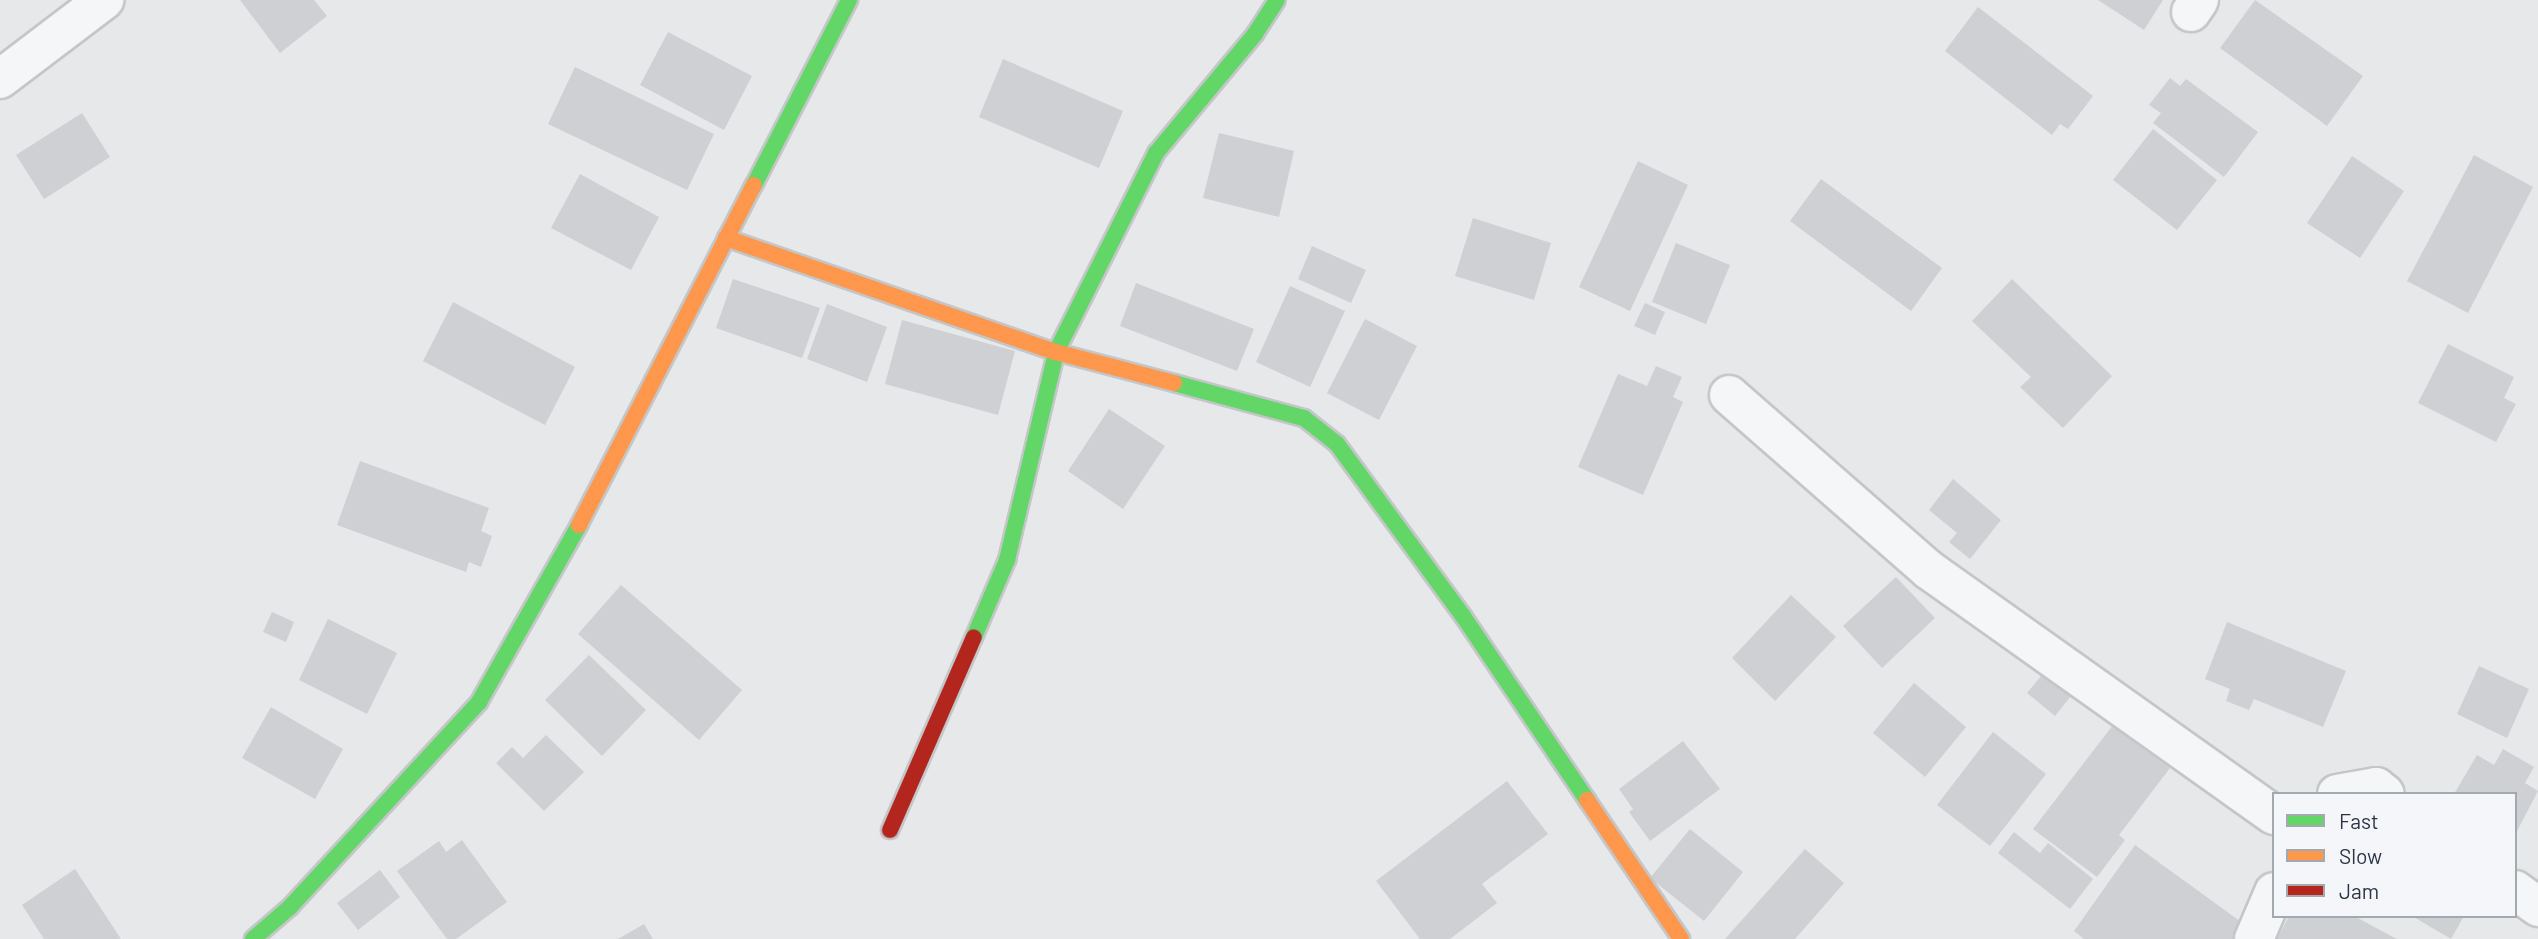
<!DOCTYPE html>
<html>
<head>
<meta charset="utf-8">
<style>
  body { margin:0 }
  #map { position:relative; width:2538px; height:939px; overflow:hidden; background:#e6e8ea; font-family:Barlow,sans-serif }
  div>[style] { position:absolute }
  .building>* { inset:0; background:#ced0d3 }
  .roads { filter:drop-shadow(2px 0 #c4c6c8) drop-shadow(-2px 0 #c4c6c8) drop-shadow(0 2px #c4c6c8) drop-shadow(0 -2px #c4c6c8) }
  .street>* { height:38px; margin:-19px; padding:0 19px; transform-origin:19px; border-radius:19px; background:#f5f6f7 }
  .fast>* { height:16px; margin:-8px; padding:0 8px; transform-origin:8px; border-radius:8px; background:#63d668 }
  .slow>* { height:16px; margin:-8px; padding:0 8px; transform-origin:8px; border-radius:8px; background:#ff974d }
  .jam>* { height:16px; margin:-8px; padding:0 8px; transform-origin:8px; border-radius:8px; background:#b3261e }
  span { translate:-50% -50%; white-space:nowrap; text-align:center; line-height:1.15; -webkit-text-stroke:7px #f4f6f9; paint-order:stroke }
  .legend { position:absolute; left:2272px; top:792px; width:245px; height:126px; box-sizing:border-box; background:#f4f6f9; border:2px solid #a4a8b1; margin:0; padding:9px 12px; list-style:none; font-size:21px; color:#2b3445 }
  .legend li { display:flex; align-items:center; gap:14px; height:35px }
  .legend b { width:35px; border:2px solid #a4a8b1 }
</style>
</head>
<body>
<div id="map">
  <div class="building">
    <i style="clip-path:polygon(240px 0,314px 0,327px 16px,280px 53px)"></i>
    <i style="clip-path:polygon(2098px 0,2163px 0,2144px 30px)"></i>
    <i style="clip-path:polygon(2255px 0,2363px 76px,2327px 126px,2220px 48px)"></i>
    <i style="clip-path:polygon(1978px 7px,2093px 96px,2068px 129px,2060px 124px,2052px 135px,1945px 51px)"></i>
    <i style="clip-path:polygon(668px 32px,752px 76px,724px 130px,640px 85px)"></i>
    <i style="clip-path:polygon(1003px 59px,1123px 111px,1099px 168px,979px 117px)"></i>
    <i style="clip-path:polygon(575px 67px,714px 134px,687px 190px,548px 124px)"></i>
    <i style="clip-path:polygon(2170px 78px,2180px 86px,2186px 79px,2258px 132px,2224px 177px,2153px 123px,2161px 113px,2149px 105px)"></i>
    <i style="clip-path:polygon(82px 113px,110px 157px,44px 199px,16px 155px)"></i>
    <i style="clip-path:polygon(2153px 129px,2217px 180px,2177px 230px,2113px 180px)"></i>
    <i style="clip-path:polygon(1219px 133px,1294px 151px,1279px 217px,1203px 198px)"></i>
    <i style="clip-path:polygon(2474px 155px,2533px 187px,2468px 313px,2407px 281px)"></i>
    <i style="clip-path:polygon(2352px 156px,2404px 191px,2360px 258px,2307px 223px)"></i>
    <i style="clip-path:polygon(1638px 161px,1688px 185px,1630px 311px,1579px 287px)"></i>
    <i style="clip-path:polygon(580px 174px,659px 217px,631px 270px,551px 228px)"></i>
    <i style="clip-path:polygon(1821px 179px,1942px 268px,1911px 311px,1790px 221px)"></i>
    <i style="clip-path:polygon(1473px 218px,1551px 243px,1534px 300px,1455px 276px)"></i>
    <i style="clip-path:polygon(1676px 243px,1730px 265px,1706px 324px,1652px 302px)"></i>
    <i style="clip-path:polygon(1312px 246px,1366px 270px,1351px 303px,1298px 279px)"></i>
    <i style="clip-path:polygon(733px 279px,820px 308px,802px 358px,716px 328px)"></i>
    <i style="clip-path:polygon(2012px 279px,2112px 376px,2063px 428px,2020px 387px,2031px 377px,1972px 321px)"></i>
    <i style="clip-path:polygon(1136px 283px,1254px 329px,1237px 371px,1120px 326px)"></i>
    <i style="clip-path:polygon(1290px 286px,1345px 311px,1310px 387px,1256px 362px)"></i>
    <i style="clip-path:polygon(453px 302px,575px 367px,545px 425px,423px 361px)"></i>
    <i style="clip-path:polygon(1645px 303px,1665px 312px,1655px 335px,1634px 326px)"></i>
    <i style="clip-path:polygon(827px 304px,887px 327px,867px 382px,807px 359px)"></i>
    <i style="clip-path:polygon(1365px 319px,1417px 346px,1379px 420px,1327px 393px)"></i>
    <i style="clip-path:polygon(902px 320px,1015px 351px,998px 415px,885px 384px)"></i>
    <i style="clip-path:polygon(2448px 344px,2514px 377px,2504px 398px,2516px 404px,2496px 442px,2418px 403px)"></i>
    <i style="clip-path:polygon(1656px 366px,1682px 377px,1673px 397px,1683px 402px,1643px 495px,1578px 467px,1618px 374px,1647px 386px)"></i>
    <i style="clip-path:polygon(1109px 409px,1165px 446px,1123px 509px,1068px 471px)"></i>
    <i style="clip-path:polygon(360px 461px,489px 508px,481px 531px,492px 536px,481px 567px,469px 562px,466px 572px,337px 525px)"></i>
    <i style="clip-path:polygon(1953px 479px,2001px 520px,1970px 559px,1949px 542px,1957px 533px,1929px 510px)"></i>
    <i style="clip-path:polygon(1896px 577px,1935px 618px,1882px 668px,1843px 626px)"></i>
    <i style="clip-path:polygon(621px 585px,742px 690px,699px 740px,578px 634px)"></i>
    <i style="clip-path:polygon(1791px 595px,1836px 637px,1775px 701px,1732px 658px)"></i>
    <i style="clip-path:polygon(272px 612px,294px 622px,286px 642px,263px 632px)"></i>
    <i style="clip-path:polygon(328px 619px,397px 653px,367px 714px,299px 680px)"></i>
    <i style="clip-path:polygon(2227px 622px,2346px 671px,2323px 727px,2254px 699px,2249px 710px,2226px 701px,2230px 689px,2205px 679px)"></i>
    <i style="clip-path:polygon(589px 655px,646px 710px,602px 756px,545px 700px)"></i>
    <i style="clip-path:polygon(2054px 660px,2082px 682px,2055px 716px,2027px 693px)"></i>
    <i style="clip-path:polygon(2479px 666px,2529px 689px,2507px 738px,2457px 714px)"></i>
    <i style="clip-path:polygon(1914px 683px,1966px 727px,1925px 777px,1873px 733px)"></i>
    <i style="clip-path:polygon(271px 707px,343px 749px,315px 799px,242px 758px)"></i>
    <i style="clip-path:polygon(2113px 725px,2170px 768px,2119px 835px,2125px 840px,2097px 877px,2033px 829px)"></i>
    <i style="clip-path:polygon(1993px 732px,2046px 774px,1990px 846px,1937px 805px)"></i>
    <i style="clip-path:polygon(546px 735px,584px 772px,544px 811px,496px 763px,512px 747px,523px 758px)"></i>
    <i style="clip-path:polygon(1683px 741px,1720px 789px,1650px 841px,1629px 812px,1633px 809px,1619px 789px)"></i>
    <i style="clip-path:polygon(2503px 749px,2534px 767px,2525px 783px,2538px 791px,2515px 835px,2515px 794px,2454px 794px,2477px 755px,2494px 765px)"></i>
    <i style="clip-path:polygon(1507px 781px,1548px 834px,1482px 884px,1497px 903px,1450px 939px,1420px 939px,1376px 881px)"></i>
    <i style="clip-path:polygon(1690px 829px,1743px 872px,1704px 921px,1650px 878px)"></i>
    <i style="clip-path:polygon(2014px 832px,2040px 853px,2048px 843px,2093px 879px,2070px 909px,1998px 853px)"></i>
    <i style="clip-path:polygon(462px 840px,507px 902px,456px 939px,447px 939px,397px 871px,439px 841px,446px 852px)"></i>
    <i style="clip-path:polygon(2135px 845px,2255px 932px,2250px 939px,2084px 939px,2074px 931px)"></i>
    <i style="clip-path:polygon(1805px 849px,1844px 883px,1795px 939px,1725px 939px)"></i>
    <i style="clip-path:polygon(75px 869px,121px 939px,44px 939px,22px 905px)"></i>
    <i style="clip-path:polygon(380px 870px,400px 897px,358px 930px,337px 903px)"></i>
    <i style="clip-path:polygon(2289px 916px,2354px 916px,2397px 939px,2277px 939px)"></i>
    <i style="clip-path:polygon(2412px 916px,2464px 916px,2451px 939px)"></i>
    <i style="clip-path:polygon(644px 924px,653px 939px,618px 939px)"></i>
  </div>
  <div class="roads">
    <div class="street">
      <i style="left:2191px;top:12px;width:14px;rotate:-56deg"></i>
      <i style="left:0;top:79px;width:131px;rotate:-37.2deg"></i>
      <i style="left:1729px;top:395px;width:266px;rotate:41.2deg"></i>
      <i style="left:1929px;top:570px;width:423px;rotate:35.4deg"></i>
      <i style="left:2337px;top:794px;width:40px;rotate:-10deg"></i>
      <i style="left:2376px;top:787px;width:11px;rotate:38deg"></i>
      <i style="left:2515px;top:890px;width:29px;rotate:36deg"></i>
      <i style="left:2254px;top:939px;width:51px;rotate:-66.9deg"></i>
    </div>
    <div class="fast">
      <i style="left:754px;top:185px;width:208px;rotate:-62.8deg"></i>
      <i style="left:1174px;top:383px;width:135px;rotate:15.1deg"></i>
      <i style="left:1304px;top:418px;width:42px;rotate:38.2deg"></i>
      <i style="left:1337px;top:444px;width:213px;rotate:53.8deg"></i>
      <i style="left:1463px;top:616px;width:222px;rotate:56deg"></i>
      <i style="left:974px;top:637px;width:84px;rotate:-66.8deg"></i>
      <i style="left:1007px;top:560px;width:214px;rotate:-76.7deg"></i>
      <i style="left:1056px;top:352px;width:223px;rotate:-63.3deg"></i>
      <i style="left:1156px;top:153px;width:155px;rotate:-50.2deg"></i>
      <i style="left:1255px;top:34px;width:40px;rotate:-57.1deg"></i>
      <i style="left:253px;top:939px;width:49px;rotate:-40.9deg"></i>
      <i style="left:290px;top:907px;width:279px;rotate:-47.3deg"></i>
      <i style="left:479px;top:702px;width:203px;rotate:-60.5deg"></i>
    </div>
    <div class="slow">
      <i style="left:726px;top:238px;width:349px;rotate:19.1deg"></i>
      <i style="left:1056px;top:352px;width:122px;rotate:14.7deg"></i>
      <i style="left:579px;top:525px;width:382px;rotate:-62.8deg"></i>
      <i style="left:1587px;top:800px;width:168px;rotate:55.9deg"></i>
    </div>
    <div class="jam">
      <i style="left:890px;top:830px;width:210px;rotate:-66.5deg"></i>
    </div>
  </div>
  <ul class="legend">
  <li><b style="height:9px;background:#63d668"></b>Fast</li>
  <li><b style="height:9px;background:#ff974d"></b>Slow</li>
  <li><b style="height:9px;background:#b3261e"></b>Jam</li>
  </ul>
</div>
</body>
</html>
